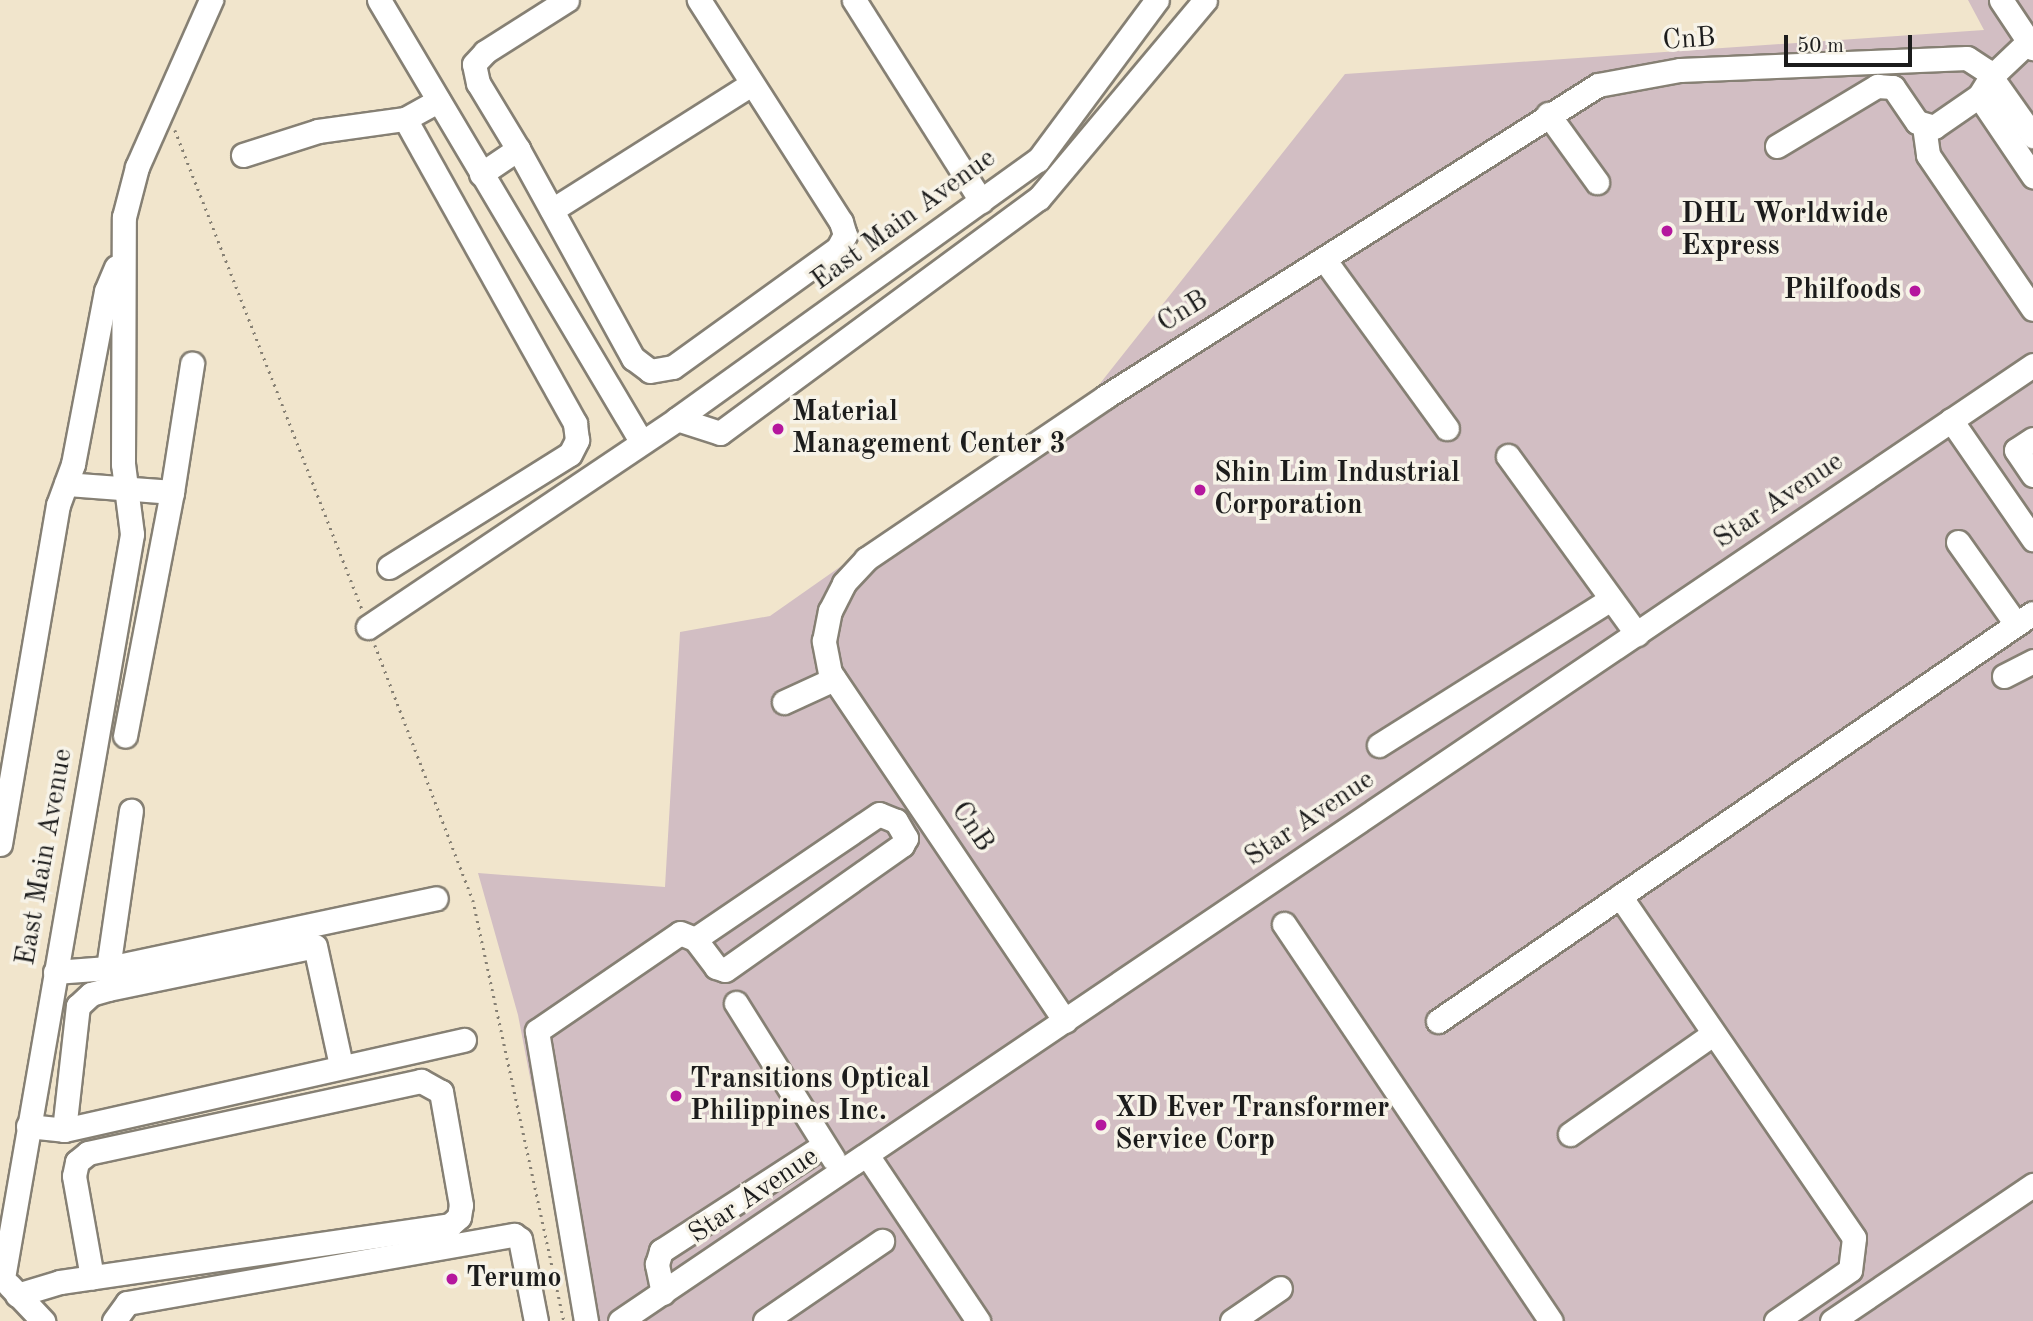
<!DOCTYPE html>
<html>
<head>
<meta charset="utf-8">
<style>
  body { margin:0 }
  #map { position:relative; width:2033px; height:1321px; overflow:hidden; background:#f1e5cc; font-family:"Old Standard TT",serif }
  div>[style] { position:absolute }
  .industrial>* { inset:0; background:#d2bec3 }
  .path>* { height:2.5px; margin-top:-1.25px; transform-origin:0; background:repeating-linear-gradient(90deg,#868074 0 2px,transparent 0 7px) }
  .roads { filter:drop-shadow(2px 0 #868074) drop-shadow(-2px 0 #868074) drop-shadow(0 2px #868074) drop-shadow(0 -2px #868074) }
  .minor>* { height:23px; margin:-11.5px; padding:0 11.5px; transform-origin:11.5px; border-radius:11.5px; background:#fff }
  .dots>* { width:19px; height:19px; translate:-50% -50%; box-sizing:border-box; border:4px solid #f7f3e8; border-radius:50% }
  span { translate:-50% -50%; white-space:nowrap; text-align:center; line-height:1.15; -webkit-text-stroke:7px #f7f3e8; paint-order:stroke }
  .street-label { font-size:28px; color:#1c1c1c }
  .poi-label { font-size:28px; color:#1c1c1c; font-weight:700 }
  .left { translate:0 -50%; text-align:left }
  .right { translate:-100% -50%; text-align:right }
  .scale { position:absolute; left:1784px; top:35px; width:128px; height:32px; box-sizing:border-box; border:4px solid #1c1c1c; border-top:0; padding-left:9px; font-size:21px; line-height:24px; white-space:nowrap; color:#1c1c1c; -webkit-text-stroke:5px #f7f3e8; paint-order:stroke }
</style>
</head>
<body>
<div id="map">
  <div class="industrial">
    <i style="clip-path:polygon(1968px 0,2033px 0,2033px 1321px,577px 1321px,518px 1015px,478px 873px,665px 887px,680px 632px,770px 616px,1098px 386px,1345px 74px,1984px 30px)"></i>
  </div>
  <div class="path">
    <i style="left:175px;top:130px;width:514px;rotate:68.67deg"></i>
    <i style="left:375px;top:645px;width:273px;rotate:69deg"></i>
    <i style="left:473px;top:900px;width:431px;rotate:77.8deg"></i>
  </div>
  <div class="roads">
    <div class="minor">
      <i style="left:379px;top:0;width:513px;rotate:59.29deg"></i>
      <i style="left:854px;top:0;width:238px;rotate:57.7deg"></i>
      <i style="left:2001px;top:0;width:58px;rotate:56.3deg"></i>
      <i style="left:1979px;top:96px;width:97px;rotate:56deg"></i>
      <i style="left:1548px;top:114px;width:84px;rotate:54.2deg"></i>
      <i style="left:1924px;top:126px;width:29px;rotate:82deg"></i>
      <i style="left:1928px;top:155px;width:186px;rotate:55.7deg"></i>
      <i style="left:1777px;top:146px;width:117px;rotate:-31deg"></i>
      <i style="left:1877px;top:86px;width:16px;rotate:4deg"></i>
      <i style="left:1893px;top:87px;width:42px;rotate:55.6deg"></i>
      <i style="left:1917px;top:122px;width:18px;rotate:16deg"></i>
      <i style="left:1934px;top:127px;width:55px;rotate:-34.6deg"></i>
      <i style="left:1979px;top:96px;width:22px;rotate:-58deg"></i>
      <i style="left:1991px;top:77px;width:51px;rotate:-43.4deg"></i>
      <i style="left:518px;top:149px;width:239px;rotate:61.2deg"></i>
      <i style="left:633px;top:358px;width:21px;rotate:37deg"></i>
      <i style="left:650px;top:371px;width:23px;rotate:-10deg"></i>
      <i style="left:673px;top:367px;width:203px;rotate:-35.8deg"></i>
      <i style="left:838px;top:248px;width:15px;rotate:-62deg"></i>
      <i style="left:845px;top:235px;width:14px;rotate:-107deg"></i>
      <i style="left:841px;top:222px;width:264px;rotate:-122.6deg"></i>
      <i style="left:243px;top:155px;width:79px;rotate:-17.7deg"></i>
      <i style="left:318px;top:131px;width:88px;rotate:-7.9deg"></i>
      <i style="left:405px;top:119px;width:38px;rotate:-29deg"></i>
      <i style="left:481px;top:174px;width:45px;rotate:-34deg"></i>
      <i style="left:518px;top:149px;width:77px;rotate:-121.2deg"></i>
      <i style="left:478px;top:83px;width:19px;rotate:-102deg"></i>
      <i style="left:474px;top:64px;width:16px;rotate:-47deg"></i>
      <i style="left:485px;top:52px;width:97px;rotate:-32.4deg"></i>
      <i style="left:552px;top:210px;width:236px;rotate:-32.3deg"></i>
      <i style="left:1324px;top:259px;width:209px;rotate:54deg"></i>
      <i style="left:677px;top:419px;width:45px;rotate:18deg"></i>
      <i style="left:720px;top:433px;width:396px;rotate:-36.4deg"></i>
      <i style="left:1039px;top:198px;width:258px;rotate:-50deg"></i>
      <i style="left:1951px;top:420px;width:145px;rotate:55.4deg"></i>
      <i style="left:2033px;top:439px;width:20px;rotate:147deg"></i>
      <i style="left:2016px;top:450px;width:30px;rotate:56deg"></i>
      <i style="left:1508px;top:456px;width:220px;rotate:54.1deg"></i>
      <i style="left:66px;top:484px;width:106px;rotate:4.3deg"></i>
      <i style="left:172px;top:492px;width:248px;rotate:100.9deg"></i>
      <i style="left:172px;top:492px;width:130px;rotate:-81.1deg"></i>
      <i style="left:1958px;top:542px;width:100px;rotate:54.7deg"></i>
      <i style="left:389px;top:567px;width:213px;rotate:-32deg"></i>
      <i style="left:570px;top:454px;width:16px;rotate:-63deg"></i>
      <i style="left:577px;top:440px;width:17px;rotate:-97deg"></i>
      <i style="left:575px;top:423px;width:348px;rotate:-119.2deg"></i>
      <i style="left:368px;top:627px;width:372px;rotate:-33.9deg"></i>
      <i style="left:677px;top:419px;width:444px;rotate:-35.7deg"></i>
      <i style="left:1038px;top:160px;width:199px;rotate:-53.4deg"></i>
      <i style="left:2004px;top:676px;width:33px;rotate:-27deg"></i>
      <i style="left:784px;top:702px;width:55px;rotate:-24.7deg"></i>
      <i style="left:1379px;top:745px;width:274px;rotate:-32.2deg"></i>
      <i style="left:0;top:844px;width:344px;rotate:-80.3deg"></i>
      <i style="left:58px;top:505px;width:44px;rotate:-69.9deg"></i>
      <i style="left:73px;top:464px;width:176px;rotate:-79.2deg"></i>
      <i style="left:106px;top:291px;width:26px;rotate:-67deg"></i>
      <i style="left:1620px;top:896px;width:414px;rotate:55.6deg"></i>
      <i style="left:1854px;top:1238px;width:32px;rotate:97deg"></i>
      <i style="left:1850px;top:1270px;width:90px;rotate:145.4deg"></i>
      <i style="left:1284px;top:924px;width:478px;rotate:56.1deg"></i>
      <i style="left:108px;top:968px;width:159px;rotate:-81.7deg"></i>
      <i style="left:55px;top:972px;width:53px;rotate:-4.3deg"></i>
      <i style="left:108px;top:968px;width:335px;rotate:-12deg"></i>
      <i style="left:736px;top:1003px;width:183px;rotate:58deg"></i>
      <i style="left:1065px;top:1021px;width:420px;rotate:-124deg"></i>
      <i style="left:830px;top:673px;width:33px;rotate:-101deg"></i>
      <i style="left:824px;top:641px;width:31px;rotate:-79deg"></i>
      <i style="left:830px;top:611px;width:31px;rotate:-63deg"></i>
      <i style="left:844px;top:583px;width:33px;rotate:-47deg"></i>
      <i style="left:866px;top:559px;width:289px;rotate:-34.1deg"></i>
      <i style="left:1105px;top:397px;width:583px;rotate:-32.33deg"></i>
      <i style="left:1598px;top:85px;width:83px;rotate:-10.4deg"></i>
      <i style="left:1680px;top:70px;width:287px;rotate:-2.4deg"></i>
      <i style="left:1967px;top:58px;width:24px;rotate:33deg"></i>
      <i style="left:1987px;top:71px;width:80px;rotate:54.7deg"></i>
      <i style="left:1438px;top:1021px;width:721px;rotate:-34.44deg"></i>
      <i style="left:28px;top:1126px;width:36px;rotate:6deg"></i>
      <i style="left:64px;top:1130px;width:410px;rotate:-12.7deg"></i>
      <i style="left:64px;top:1130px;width:125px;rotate:-83.6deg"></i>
      <i style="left:78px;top:1006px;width:18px;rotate:-43deg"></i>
      <i style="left:91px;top:994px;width:18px;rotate:-16deg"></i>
      <i style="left:108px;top:989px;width:211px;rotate:-11.7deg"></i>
      <i style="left:315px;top:946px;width:122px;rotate:77.7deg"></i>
      <i style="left:1570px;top:1134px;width:174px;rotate:-35deg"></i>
      <i style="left:867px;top:1155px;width:200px;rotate:56.2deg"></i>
      <i style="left:3px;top:1278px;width:755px;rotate:-80.16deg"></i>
      <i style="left:132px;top:534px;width:71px;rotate:-97.3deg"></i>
      <i style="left:123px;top:464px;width:247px;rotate:-89.8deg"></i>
      <i style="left:124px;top:217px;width:52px;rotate:-75.4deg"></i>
      <i style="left:137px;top:167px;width:183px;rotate:-66.1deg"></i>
      <i style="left:9px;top:1285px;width:50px;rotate:46.6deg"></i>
      <i style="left:663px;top:1293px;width:30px;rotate:-102deg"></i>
      <i style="left:657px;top:1264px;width:14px;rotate:-73deg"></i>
      <i style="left:661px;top:1251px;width:194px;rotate:-33deg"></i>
      <i style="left:17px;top:1295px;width:45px;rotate:-16.8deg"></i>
      <i style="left:60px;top:1282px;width:394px;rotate:-8.3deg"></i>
      <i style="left:450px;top:1225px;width:12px;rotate:-42deg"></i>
      <i style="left:459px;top:1217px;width:12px;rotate:-81deg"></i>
      <i style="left:461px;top:1205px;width:115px;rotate:-100deg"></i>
      <i style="left:441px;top:1092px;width:23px;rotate:-151deg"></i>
      <i style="left:421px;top:1081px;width:341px;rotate:167.8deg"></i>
      <i style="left:88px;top:1153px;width:14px;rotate:141deg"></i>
      <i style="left:77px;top:1162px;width:14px;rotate:102deg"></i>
      <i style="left:74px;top:1176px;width:103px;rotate:79.9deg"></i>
      <i style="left:114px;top:1321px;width:22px;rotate:-54deg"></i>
      <i style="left:127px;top:1303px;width:393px;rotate:-10deg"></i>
      <i style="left:514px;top:1235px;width:7px;rotate:34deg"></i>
      <i style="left:520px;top:1239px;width:84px;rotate:79deg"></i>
      <i style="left:586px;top:1321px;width:294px;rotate:-99.6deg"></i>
      <i style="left:537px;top:1031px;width:173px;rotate:-34.4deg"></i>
      <i style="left:680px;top:933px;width:16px;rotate:22deg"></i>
      <i style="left:695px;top:939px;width:35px;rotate:53deg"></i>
      <i style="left:716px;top:967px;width:9px;rotate:18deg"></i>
      <i style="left:725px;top:970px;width:217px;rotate:-35.2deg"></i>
      <i style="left:902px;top:845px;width:8px;rotate:-60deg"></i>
      <i style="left:906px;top:838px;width:20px;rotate:-120deg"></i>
      <i style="left:896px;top:821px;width:18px;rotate:-158deg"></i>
      <i style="left:879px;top:814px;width:222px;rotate:145.8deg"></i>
      <i style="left:620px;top:1321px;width:1706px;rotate:-34.08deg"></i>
      <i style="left:765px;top:1321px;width:142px;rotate:-34.4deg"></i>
      <i style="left:1232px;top:1321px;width:58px;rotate:-34.5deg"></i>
      <i style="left:1832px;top:1321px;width:243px;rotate:-34.1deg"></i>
    </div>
  </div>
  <div class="dots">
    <i style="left:1667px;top:231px;background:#b5179e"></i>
    <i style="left:1915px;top:291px;background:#b5179e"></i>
    <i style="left:778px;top:429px;background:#b5179e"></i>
    <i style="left:1200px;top:490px;background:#b5179e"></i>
    <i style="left:676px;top:1096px;background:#b5179e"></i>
    <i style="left:1101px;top:1125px;background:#b5179e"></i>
    <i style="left:452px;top:1279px;background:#b5179e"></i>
  </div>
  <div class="street-label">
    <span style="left:1689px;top:40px;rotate:-4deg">CnB</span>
    <span style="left:904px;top:220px;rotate:-36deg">East Main Avenue</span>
    <span style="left:1183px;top:312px;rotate:-32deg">CnB</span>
    <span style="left:1779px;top:501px;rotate:-34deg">Star Avenue</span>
    <span style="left:1310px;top:819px;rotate:-34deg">Star Avenue</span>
    <span style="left:972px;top:827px;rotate:56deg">CnB</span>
    <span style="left:45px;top:857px;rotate:-80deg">East Main Avenue</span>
    <span style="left:754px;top:1196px;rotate:-34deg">Star Avenue</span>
  </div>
  <div class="poi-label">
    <span class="left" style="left:1681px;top:231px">DHL Worldwide<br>Express</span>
    <span class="right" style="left:1901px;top:291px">Philfoods</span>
    <span class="left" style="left:792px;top:429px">Material<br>Management Center 3</span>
    <span class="left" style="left:1214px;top:490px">Shin Lim Industrial<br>Corporation</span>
    <span class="left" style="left:690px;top:1096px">Transitions Optical<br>Philippines Inc.</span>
    <span class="left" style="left:1115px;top:1125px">XD Ever Transformer<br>Service Corp</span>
    <span class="left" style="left:466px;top:1279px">Terumo</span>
  </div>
  <div class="scale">50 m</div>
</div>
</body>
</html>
